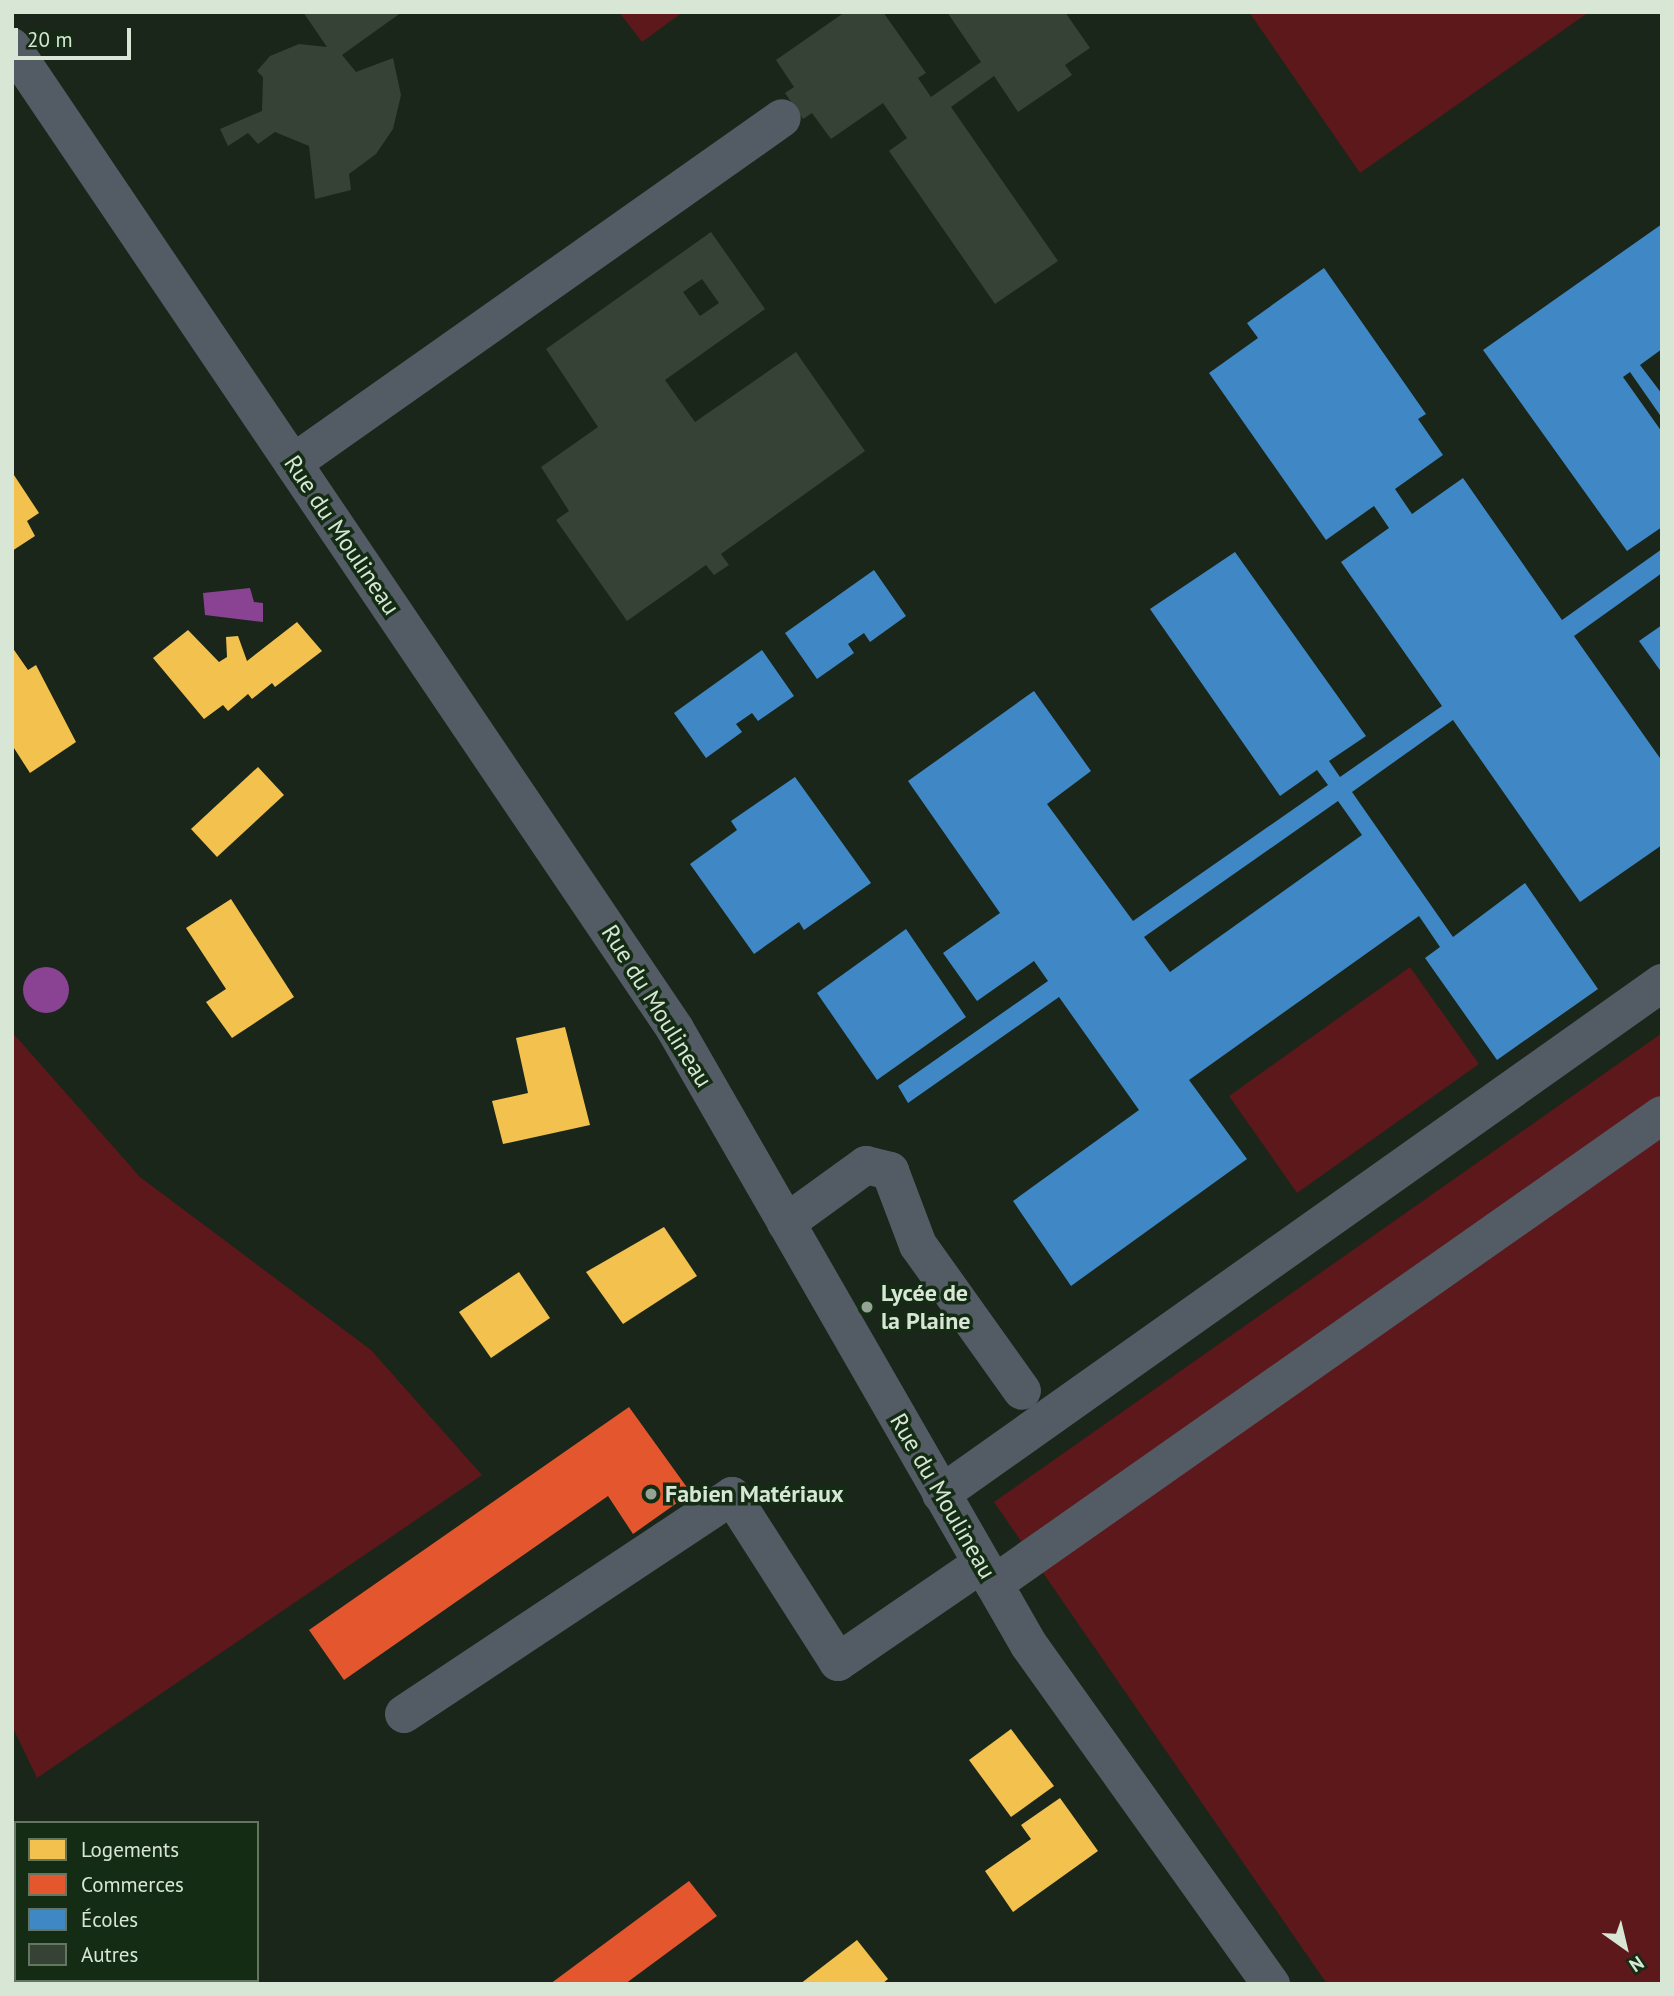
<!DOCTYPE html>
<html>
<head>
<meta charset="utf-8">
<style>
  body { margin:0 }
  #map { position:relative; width:1674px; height:1996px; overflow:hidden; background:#192619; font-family:"PT Sans",sans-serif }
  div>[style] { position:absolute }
  .green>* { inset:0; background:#5c181a }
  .water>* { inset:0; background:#894392 }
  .round { border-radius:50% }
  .homes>* { inset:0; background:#f2c14e }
  .shops>* { inset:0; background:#e4572e }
  .schools>* { inset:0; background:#3f88c5 }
  .building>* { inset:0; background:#374237 }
  .minor>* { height:38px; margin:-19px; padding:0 19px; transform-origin:19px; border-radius:19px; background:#535b65 }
  .dots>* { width:19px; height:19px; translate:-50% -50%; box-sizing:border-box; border:4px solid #142c13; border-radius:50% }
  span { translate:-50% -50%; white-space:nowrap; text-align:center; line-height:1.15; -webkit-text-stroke:7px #142c13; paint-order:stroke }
  .street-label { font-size:24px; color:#d7e6d5 }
  .poi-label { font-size:24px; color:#d7e6d5; font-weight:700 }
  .left { translate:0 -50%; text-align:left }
  .frame { position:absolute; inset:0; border:14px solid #d7e6d5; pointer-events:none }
  .legend { position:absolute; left:14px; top:1821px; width:245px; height:161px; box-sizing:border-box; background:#142c13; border:2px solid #627661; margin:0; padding:9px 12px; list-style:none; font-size:21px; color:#d7e6d5 }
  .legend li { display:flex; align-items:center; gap:14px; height:35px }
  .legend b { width:35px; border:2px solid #627661 }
  .north { position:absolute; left:1590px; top:1912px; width:70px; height:70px; -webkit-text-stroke:5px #142c13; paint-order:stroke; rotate:146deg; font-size:19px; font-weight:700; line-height:28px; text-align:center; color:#d7e6d5 }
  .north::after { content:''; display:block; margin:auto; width:24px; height:32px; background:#d7e6d5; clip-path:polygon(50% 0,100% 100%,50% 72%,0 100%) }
  .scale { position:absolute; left:14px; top:28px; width:117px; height:32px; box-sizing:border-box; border:4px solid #d7e6d5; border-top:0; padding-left:9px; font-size:21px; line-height:24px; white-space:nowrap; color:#d7e6d5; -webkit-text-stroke:5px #142c13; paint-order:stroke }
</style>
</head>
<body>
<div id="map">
  <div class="green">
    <i style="clip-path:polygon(619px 12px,683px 12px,642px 42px)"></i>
    <i style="clip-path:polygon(1249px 12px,1589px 12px,1360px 173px)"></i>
    <i style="clip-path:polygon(1410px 967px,1479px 1064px,1297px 1193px,1229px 1096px)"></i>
    <i style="clip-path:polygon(12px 1032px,140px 1177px,371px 1350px,482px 1475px,37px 1778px,12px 1726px)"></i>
    <i style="clip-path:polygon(1662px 1033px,1662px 1984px,1327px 1984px,994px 1502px)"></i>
  </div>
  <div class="water">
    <i style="clip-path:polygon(250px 588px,254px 602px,263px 603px,263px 622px,205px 615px,203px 593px)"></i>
    <i class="round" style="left:23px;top:967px;width:46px;height:46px"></i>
  </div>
  <div class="homes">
    <i style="clip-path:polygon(12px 472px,39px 513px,27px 521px,35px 536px,12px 551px)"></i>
    <i style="clip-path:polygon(297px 622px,322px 651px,275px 687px,272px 683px,252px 699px,248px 694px,228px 711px,223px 705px,204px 719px,153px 658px,188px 630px,219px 662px,227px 657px,226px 637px,238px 636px,247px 661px)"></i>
    <i style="clip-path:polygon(12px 647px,28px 670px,36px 665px,76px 742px,30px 773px,12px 745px)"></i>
    <i style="clip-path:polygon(258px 767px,284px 795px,217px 857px,191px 829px)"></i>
    <i style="clip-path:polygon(231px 899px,294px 997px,232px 1038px,206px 1002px,226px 989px,186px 928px)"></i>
    <i style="clip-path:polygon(565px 1027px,590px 1125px,503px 1144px,492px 1101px,528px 1093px,516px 1038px)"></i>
    <i style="clip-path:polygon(664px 1227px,697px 1276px,623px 1324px,586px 1272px)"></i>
    <i style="clip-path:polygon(519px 1272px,550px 1318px,491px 1358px,459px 1312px)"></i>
    <i style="clip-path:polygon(1011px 1729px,1054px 1786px,1011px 1817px,969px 1760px)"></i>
    <i style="clip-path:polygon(1060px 1798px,1098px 1851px,1013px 1912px,985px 1871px,1031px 1839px,1021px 1825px)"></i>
    <i style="clip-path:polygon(12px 1867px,16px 1980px,66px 1984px,12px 1984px)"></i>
    <i style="clip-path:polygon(857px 1940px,888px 1979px,882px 1984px,800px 1984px)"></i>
  </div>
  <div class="shops">
    <i style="clip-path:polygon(629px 1407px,691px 1493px,633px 1534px,608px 1496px,344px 1680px,309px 1630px)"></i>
    <i style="clip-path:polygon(689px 1881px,717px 1916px,625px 1984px,550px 1984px)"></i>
  </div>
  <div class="schools">
    <i style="clip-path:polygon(1662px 224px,1662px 349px,1640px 365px,1662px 394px,1662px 418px,1630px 372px,1623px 377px,1662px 432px,1662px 527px,1627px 551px,1483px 350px)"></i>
    <i style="clip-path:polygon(evenodd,1324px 268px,1426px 414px,1418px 419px,1443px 455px,1395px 489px,1412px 514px,1463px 478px,1562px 620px,1662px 549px,1662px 573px,1574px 636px,1662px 761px,1662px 845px,1580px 902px,1453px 720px,1352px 792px,1453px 937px,1525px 883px,1598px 989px,1497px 1060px,1425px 958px,1440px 947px,1419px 916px,1189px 1080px,1247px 1159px,1071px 1286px,1013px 1201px,1139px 1110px,1059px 997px,908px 1103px,898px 1086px,1048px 981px,1034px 961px,977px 1001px,943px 953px,1000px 913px,908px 781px,1034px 691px,1091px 771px,1047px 804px,1133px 921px,1328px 785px,1317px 770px,1280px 796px,1150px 609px,1235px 552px,1366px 736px,1329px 761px,1340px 777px,1442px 706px,1341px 562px,1389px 528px,1374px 506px,1326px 540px,1209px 373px,1258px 338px,1247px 323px,1324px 268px,1338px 801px,1362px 835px,1170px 972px,1144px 937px,1338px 801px)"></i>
    <i style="clip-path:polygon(874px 570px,906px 616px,870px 642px,864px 633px,848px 644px,854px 653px,817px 679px,785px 633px)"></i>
    <i style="clip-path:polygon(1662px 625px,1662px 673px,1639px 641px)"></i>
    <i style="clip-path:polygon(762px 650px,794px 696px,758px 721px,752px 713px,736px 724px,742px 732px,706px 758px,674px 713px)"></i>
    <i style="clip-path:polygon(795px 777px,871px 883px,804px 930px,799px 922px,754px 954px,690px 864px,737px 830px,731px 821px)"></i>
    <i style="clip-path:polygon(906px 929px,966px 1017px,877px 1080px,817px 993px)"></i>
  </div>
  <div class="building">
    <i style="clip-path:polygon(303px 12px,402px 12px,342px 55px,356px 72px,393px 58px,401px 95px,393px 129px,376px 154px,349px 174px,351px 190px,315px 199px,309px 146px,275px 132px,258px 144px,248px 133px,228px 146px,220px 129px,262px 111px,263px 77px,257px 71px,270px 56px,299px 44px,327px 47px)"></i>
    <i style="clip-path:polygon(845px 12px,883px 12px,926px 73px,918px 78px,931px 97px,981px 62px,947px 12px,1065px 12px,1090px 48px,1065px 65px,1072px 75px,1018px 112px,994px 76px,951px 107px,1058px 261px,995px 304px,889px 151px,907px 138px,883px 103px,831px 139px,812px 113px,803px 119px,785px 93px,794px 87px,776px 60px)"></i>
    <i style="clip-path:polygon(evenodd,711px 232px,765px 309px,665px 380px,695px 422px,796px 352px,865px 451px,721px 554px,729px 565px,714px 575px,706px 565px,627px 621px,556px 520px,569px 511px,541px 467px,598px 427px,546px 349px,711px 232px,702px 279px,719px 303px,700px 316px,683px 292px,702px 279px)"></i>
  </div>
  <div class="minor">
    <i style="left:12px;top:47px;width:1185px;rotate:55.97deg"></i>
    <i style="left:675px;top:1029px;width:710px;rotate:60.12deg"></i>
    <i style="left:1029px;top:1645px;width:417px;rotate:54.5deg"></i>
    <i style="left:293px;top:463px;width:598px;rotate:-35.2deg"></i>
    <i style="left:786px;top:1223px;width:99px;rotate:-35.9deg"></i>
    <i style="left:866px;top:1165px;width:25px;rotate:14deg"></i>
    <i style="left:890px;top:1171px;width:79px;rotate:69.3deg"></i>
    <i style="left:918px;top:1245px;width:179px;rotate:54.5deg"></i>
    <i style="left:941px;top:1494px;width:884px;rotate:-35.33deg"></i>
    <i style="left:994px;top:1584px;width:816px;rotate:-35.07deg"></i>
    <i style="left:404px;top:1714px;width:394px;rotate:-33.6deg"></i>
    <i style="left:732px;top:1496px;width:197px;rotate:57.4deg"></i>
    <i style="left:838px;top:1662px;width:173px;rotate:-34.4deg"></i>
  </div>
  <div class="dots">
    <i style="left:867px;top:1307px;background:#94a393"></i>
    <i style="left:651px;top:1494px;background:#94a393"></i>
  </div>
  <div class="street-label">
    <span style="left:342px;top:535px;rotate:56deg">Rue du Moulineau</span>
    <span style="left:657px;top:1006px;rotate:58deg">Rue du Moulineau</span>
    <span style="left:943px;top:1496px;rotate:60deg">Rue du Moulineau</span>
  </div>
  <div class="poi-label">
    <span class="left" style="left:881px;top:1307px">Lycée de<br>la Plaine</span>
    <span class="left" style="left:665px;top:1494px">Fabien Matériaux</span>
  </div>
  <div class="frame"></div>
  <ul class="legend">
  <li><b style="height:19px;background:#f2c14e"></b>Logements</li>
  <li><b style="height:19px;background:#e4572e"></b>Commerces</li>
  <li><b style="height:19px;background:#3f88c5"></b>Écoles</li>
  <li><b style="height:19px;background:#374237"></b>Autres</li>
  </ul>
  <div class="north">N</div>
  <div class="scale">20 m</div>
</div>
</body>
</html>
